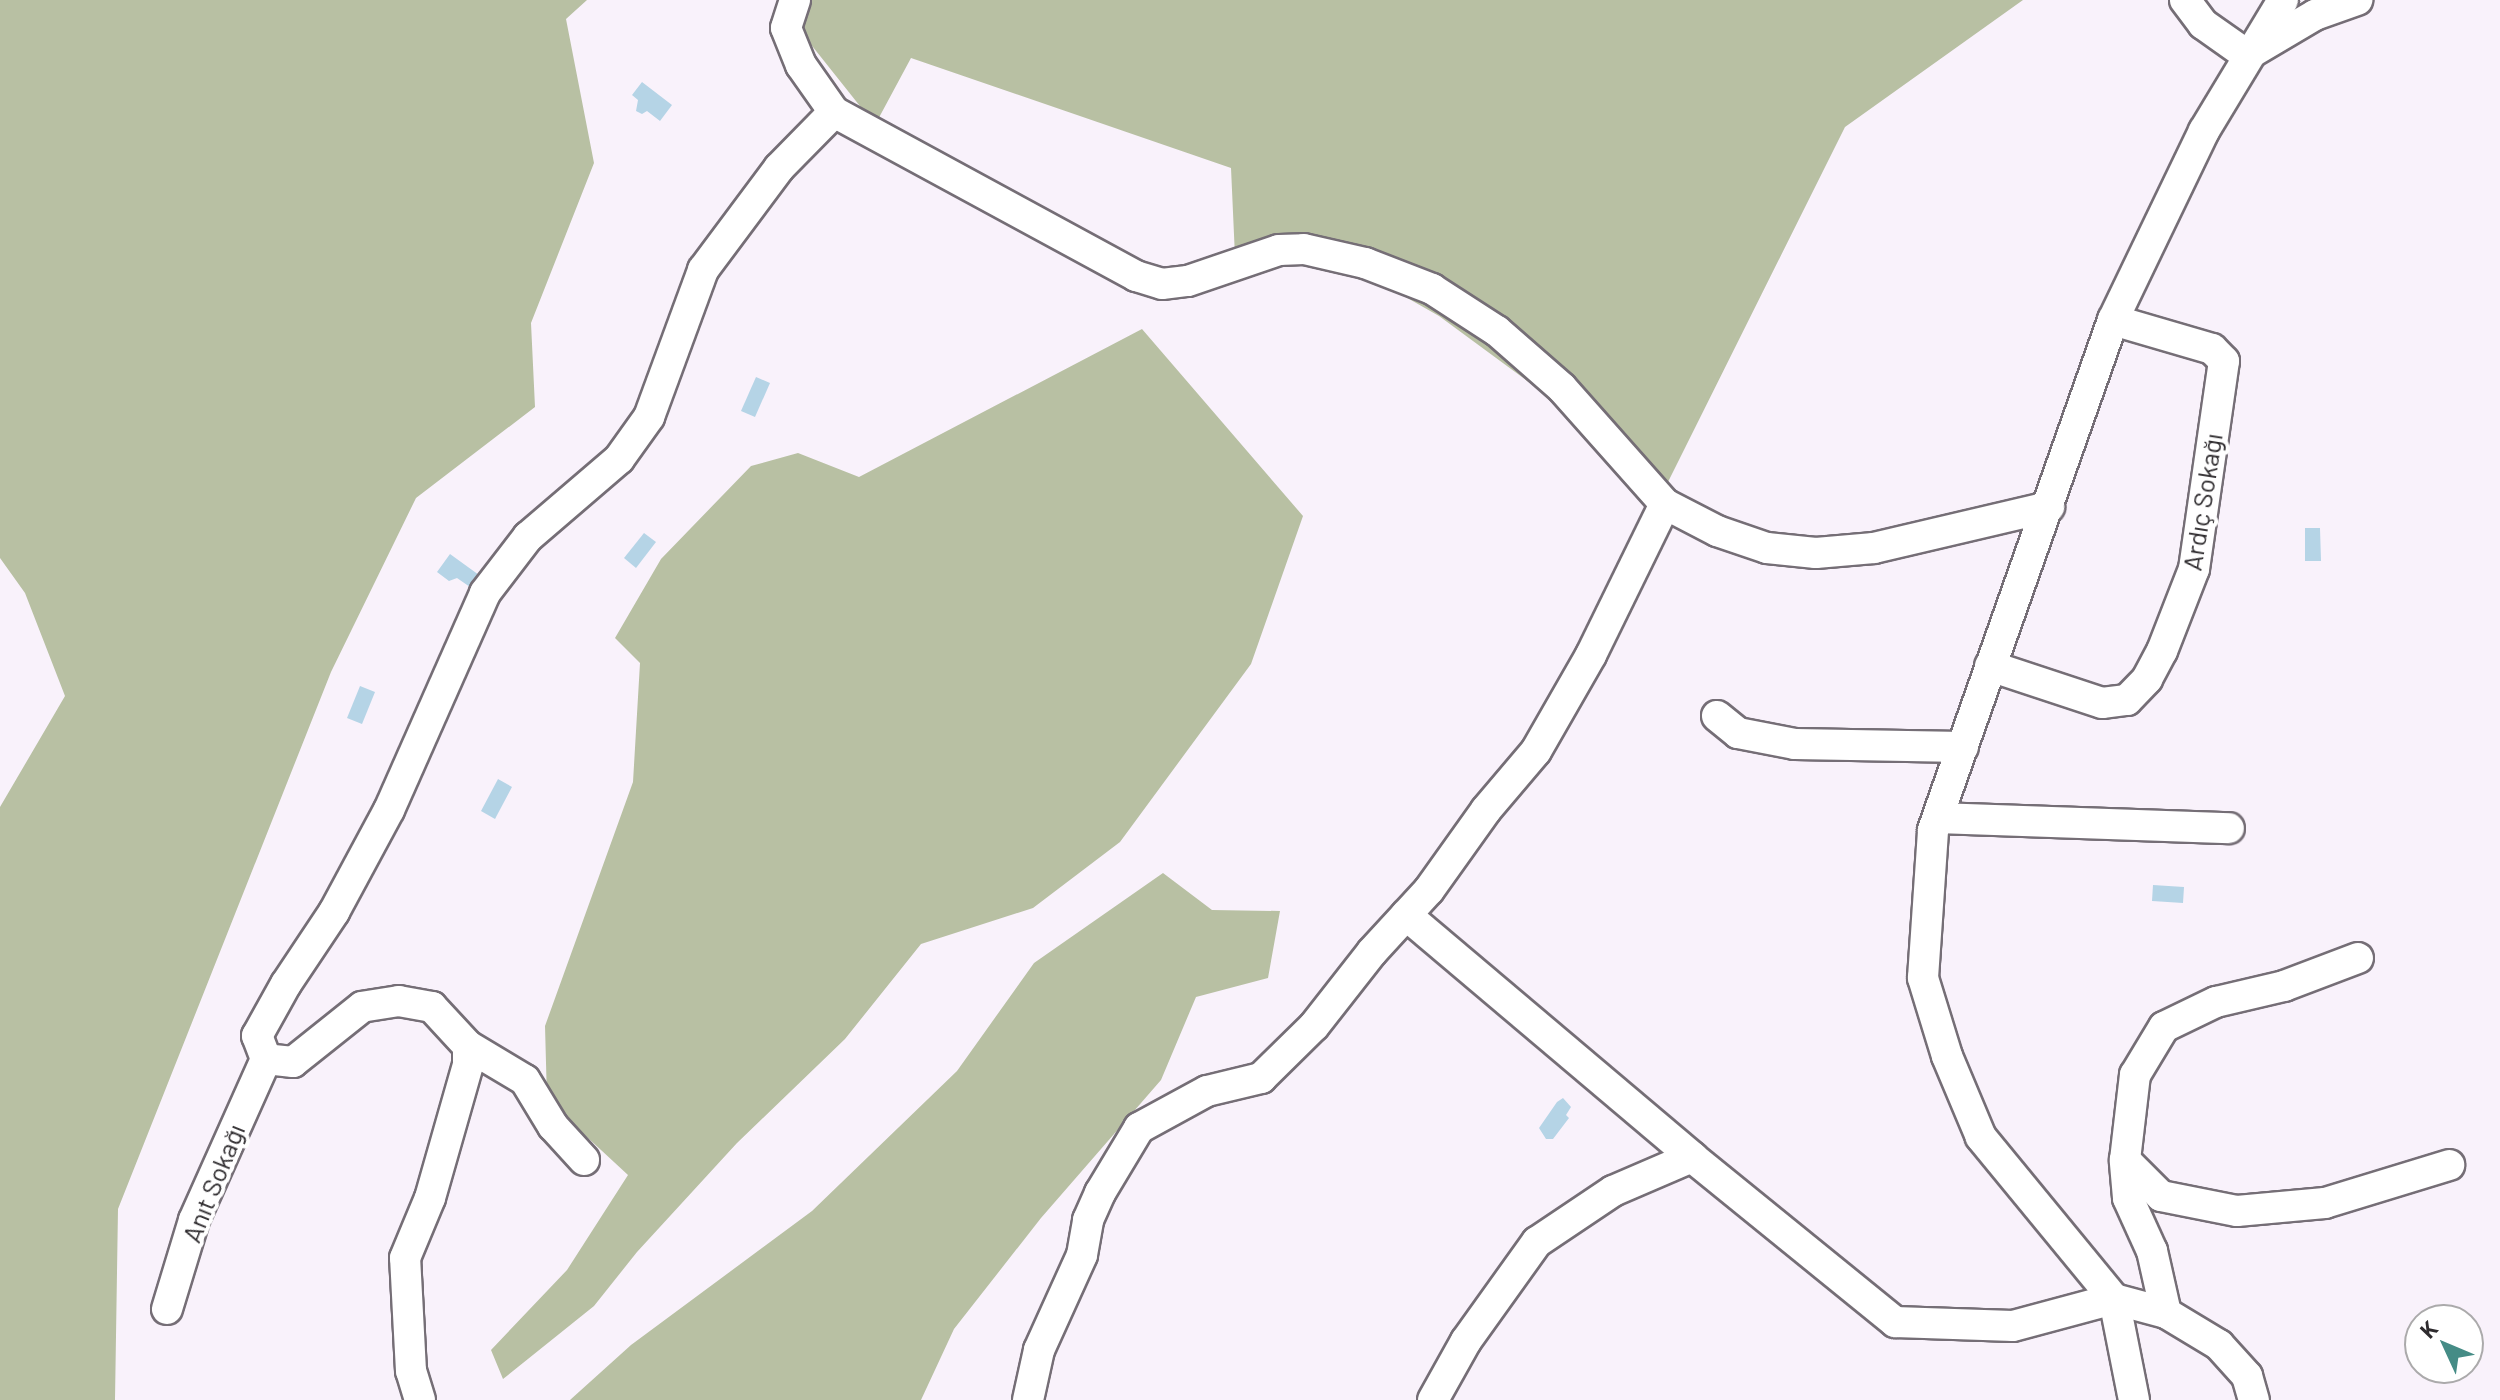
<!DOCTYPE html>
<html>
<head>
<meta charset="utf-8">
<style>
  body { margin:0 }
  #map { position:relative; width:2500px; height:1400px; overflow:hidden; background:#f9f2fb; font-family:Barlow,sans-serif }
  div>[style] { position:absolute }
  .forest>* { inset:0; background:#b8c0a3 }
  .water>* { inset:0; background:#b5d4e6 }
  .roads { filter:drop-shadow(2px 0 #756e76) drop-shadow(-2px 0 #756e76) drop-shadow(0 2px #756e76) drop-shadow(0 -2px #756e76) }
  .minor>* { height:30px; margin:-15px; padding:0 15px; transform-origin:15px; border-radius:15px; background:#fff }
  span { translate:-50% -50%; white-space:nowrap; text-align:center; line-height:1.15; -webkit-text-stroke:8px #fff; paint-order:stroke }
  .street-label { font-size:26px; color:#2e2b2e }
  .north { position:absolute; left:2404px; top:1304px; width:80px; height:80px; box-sizing:border-box; background:#fff; border:2px solid #abaaab; border-radius:50%; rotate:314deg; font-size:22px; font-weight:700; line-height:32px; text-align:center; color:#2e2b2e }
  .north::after { content:''; display:block; margin:auto; width:28px; height:36px; background:#458c86; clip-path:polygon(50% 0,100% 100%,50% 72%,0 100%) }
</style>
</head>
<body>
<div id="map">
  <div class="forest">
    <i style="clip-path:polygon(0 0,587px 0,566px 19px,594px 163px,531px 323px,535px 407px,416px 498px,331px 672px,118px 1209px,115px 1400px,0 1400px,0 807px,65px 696px,25px 593px,0 558px)"></i>
    <i style="clip-path:polygon(811px 0,2023px 0,1845px 127px,1667px 484px,1439px 316px,1316px 246px,1235px 257px,1231px 168px,911px 58px,875px 125px,801px 32px)"></i>
    <i style="clip-path:polygon(1142px 329px,1303px 516px,1251px 664px,1120px 842px,1033px 908px,921px 944px,845px 1039px,737px 1143px,637px 1252px,594px 1306px,503px 1379px,491px 1350px,567px 1270px,628px 1175px,547px 1100px,545px 1026px,633px 782px,640px 663px,615px 638px,661px 559px,751px 466px,798px 453px,859px 477px)"></i>
    <i style="clip-path:polygon(1163px 873px,1212px 910px,1280px 911px,1268px 978px,1196px 997px,1161px 1080px,1041px 1218px,954px 1329px,921px 1400px,570px 1400px,631px 1345px,812px 1211px,957px 1071px,1034px 963px)"></i>
  </div>
  <div class="water">
    <i style="clip-path:polygon(642px 82px,672px 105px,660px 121px,647px 111px,642px 114px,636px 111px,638px 100px,632px 95px)"></i>
    <i style="clip-path:polygon(756px 377px,770px 383px,755px 417px,741px 411px)"></i>
    <i style="clip-path:polygon(2305px 528px,2320px 528px,2321px 561px,2305px 561px)"></i>
    <i style="clip-path:polygon(644px 533px,656px 542px,636px 568px,624px 558px)"></i>
    <i style="clip-path:polygon(450px 554px,479px 575px,470px 587px,457px 578px,449px 581px,437px 572px)"></i>
    <i style="clip-path:polygon(360px 686px,375px 692px,362px 724px,347px 718px)"></i>
    <i style="clip-path:polygon(498px 779px,512px 787px,495px 819px,481px 811px)"></i>
    <i style="clip-path:polygon(2153px 885px,2184px 887px,2183px 903px,2152px 901px)"></i>
    <i style="clip-path:polygon(1563px 1098px,1571px 1107px,1566px 1115px,1569px 1118px,1553px 1139px,1546px 1139px,1539px 1128px,1557px 1102px)"></i>
  </div>
  <div class="roads">
    <div class="minor">
      <i style="left:795px;top:0;width:29px;rotate:108deg"></i>
      <i style="left:786px;top:28px;width:40px;rotate:68deg"></i>
      <i style="left:801px;top:65px;width:57px;rotate:54.9deg"></i>
      <i style="left:834px;top:112px;width:344px;rotate:28.5deg"></i>
      <i style="left:1136px;top:276px;width:27px;rotate:17deg"></i>
      <i style="left:1162px;top:284px;width:26px;rotate:-7deg"></i>
      <i style="left:1188px;top:281px;width:96px;rotate:-18.8deg"></i>
      <i style="left:1279px;top:250px;width:25px;rotate:-2deg"></i>
      <i style="left:1304px;top:249px;width:63px;rotate:12.9deg"></i>
      <i style="left:1365px;top:263px;width:72px;rotate:21.2deg"></i>
      <i style="left:1432px;top:289px;width:77px;rotate:32.9deg"></i>
      <i style="left:1497px;top:331px;width:86px;rotate:41.2deg"></i>
      <i style="left:1562px;top:388px;width:155px;rotate:48.4deg"></i>
      <i style="left:1665px;top:504px;width:59px;rotate:27.4deg"></i>
      <i style="left:1717px;top:531px;width:53px;rotate:18.8deg"></i>
      <i style="left:1767px;top:548px;width:49px;rotate:5.8deg"></i>
      <i style="left:1816px;top:553px;width:58px;rotate:-4.9deg"></i>
      <i style="left:1874px;top:548px;width:180px;rotate:-13.2deg"></i>
      <i style="left:2185px;top:0;width:30px;rotate:53deg"></i>
      <i style="left:2203px;top:24px;width:54px;rotate:35.2deg"></i>
      <i style="left:2247px;top:55px;width:79px;rotate:-30.5deg"></i>
      <i style="left:2315px;top:15px;width:45px;rotate:-19.7deg"></i>
      <i style="left:1990px;top:666px;width:118px;rotate:18.3deg"></i>
      <i style="left:2102px;top:703px;width:25px;rotate:-7deg"></i>
      <i style="left:2127px;top:700px;width:29px;rotate:-46deg"></i>
      <i style="left:2147px;top:679px;width:32px;rotate:-62deg"></i>
      <i style="left:2162px;top:651px;width:88px;rotate:-68.7deg"></i>
      <i style="left:2194px;top:569px;width:210px;rotate:-81.8deg"></i>
      <i style="left:2224px;top:361px;width:17px;rotate:-135deg"></i>
      <i style="left:2212px;top:349px;width:103px;rotate:-163.7deg"></i>
      <i style="left:1717px;top:716px;width:27px;rotate:39deg"></i>
      <i style="left:1738px;top:733px;width:58px;rotate:10.9deg"></i>
      <i style="left:1795px;top:744px;width:168px;rotate:1deg"></i>
      <i style="left:1938px;top:818px;width:291px;rotate:2deg"></i>
      <i style="left:1406px;top:915px;width:375px;rotate:40.2deg"></i>
      <i style="left:1692px;top:1157px;width:262px;rotate:39.1deg"></i>
      <i style="left:1895px;top:1322px;width:118px;rotate:1.9deg"></i>
      <i style="left:2013px;top:1326px;width:105px;rotate:-15deg"></i>
      <i style="left:2114px;top:1299px;width:54px;rotate:15.1deg"></i>
      <i style="left:2166px;top:1313px;width:62px;rotate:31.1deg"></i>
      <i style="left:2219px;top:1345px;width:42px;rotate:47.9deg"></i>
      <i style="left:2247px;top:1376px;width:25px;rotate:74deg"></i>
      <i style="left:468px;top:1046px;width:66px;rotate:30.8deg"></i>
      <i style="left:525px;top:1080px;width:54px;rotate:58.7deg"></i>
      <i style="left:553px;top:1126px;width:46px;rotate:47.6deg"></i>
      <i style="left:2125px;top:1160px;width:51px;rotate:45deg"></i>
      <i style="left:2161px;top:1196px;width:77px;rotate:11.2deg"></i>
      <i style="left:2237px;top:1211px;width:88px;rotate:-5.2deg"></i>
      <i style="left:2325px;top:1203px;width:130px;rotate:-17deg"></i>
      <i style="left:167px;top:1309px;width:93px;rotate:-73.1deg"></i>
      <i style="left:194px;top:1220px;width:176px;rotate:-65.9deg"></i>
      <i style="left:2166px;top:1313px;width:64px;rotate:-102.7deg"></i>
      <i style="left:2152px;top:1251px;width:58px;rotate:-114.4deg"></i>
      <i style="left:2128px;top:1198px;width:38px;rotate:-95deg"></i>
      <i style="left:2125px;top:1160px;width:86px;rotate:-83.3deg"></i>
      <i style="left:2135px;top:1075px;width:56px;rotate:-58.9deg"></i>
      <i style="left:2164px;top:1027px;width:58px;rotate:-25.7deg"></i>
      <i style="left:2216px;top:1002px;width:70px;rotate:-13.2deg"></i>
      <i style="left:2284px;top:986px;width:79px;rotate:-20.7deg"></i>
      <i style="left:420px;top:1400px;width:30px;rotate:-107deg"></i>
      <i style="left:411px;top:1371px;width:113px;rotate:-93deg"></i>
      <i style="left:405px;top:1258px;width:65px;rotate:-67.4deg"></i>
      <i style="left:430px;top:1198px;width:138px;rotate:-74.1deg"></i>
      <i style="left:468px;top:1065px;width:19px;rotate:-90deg"></i>
      <i style="left:468px;top:1046px;width:53px;rotate:-132.7deg"></i>
      <i style="left:432px;top:1007px;width:34px;rotate:-170deg"></i>
      <i style="left:399px;top:1001px;width:37px;rotate:171deg"></i>
      <i style="left:362px;top:1007px;width:88px;rotate:141.4deg"></i>
      <i style="left:293px;top:1062px;width:27px;rotate:-174deg"></i>
      <i style="left:266px;top:1059px;width:25px;rotate:-111deg"></i>
      <i style="left:257px;top:1036px;width:60px;rotate:-60.9deg"></i>
      <i style="left:286px;top:984px;width:87px;rotate:-56.3deg"></i>
      <i style="left:334px;top:912px;width:116px;rotate:-61.7deg"></i>
      <i style="left:389px;top:810px;width:237px;rotate:-66.1deg"></i>
      <i style="left:485px;top:593px;width:71px;rotate:-52.5deg"></i>
      <i style="left:528px;top:537px;width:120px;rotate:-40.6deg"></i>
      <i style="left:619px;top:459px;width:52px;rotate:-54.5deg"></i>
      <i style="left:649px;top:417px;width:157px;rotate:-69.8deg"></i>
      <i style="left:703px;top:270px;width:127px;rotate:-53.3deg"></i>
      <i style="left:779px;top:168px;width:78px;rotate:-45.5deg"></i>
      <i style="left:1028px;top:1400px;width:51px;rotate:-77.6deg"></i>
      <i style="left:1039px;top:1350px;width:104px;rotate:-65.6deg"></i>
      <i style="left:1082px;top:1255px;width:36px;rotate:-80deg"></i>
      <i style="left:1088px;top:1220px;width:30px;rotate:-66deg"></i>
      <i style="left:1100px;top:1193px;width:76px;rotate:-59deg"></i>
      <i style="left:1139px;top:1128px;width:77px;rotate:-28.6deg"></i>
      <i style="left:1207px;top:1091px;width:56px;rotate:-13.5deg"></i>
      <i style="left:1261px;top:1078px;width:74px;rotate:-44.5deg"></i>
      <i style="left:1314px;top:1026px;width:94px;rotate:-51.9deg"></i>
      <i style="left:1372px;top:952px;width:84px;rotate:-47.4deg"></i>
      <i style="left:1429px;top:890px;width:98px;rotate:-54.5deg"></i>
      <i style="left:1486px;top:810px;width:77px;rotate:-49.7deg"></i>
      <i style="left:1536px;top:751px;width:111px;rotate:-60.2deg"></i>
      <i style="left:1591px;top:655px;width:168px;rotate:-63.9deg"></i>
      <i style="left:1433px;top:1400px;width:68px;rotate:-60.8deg"></i>
      <i style="left:1466px;top:1341px;width:122px;rotate:-54.4deg"></i>
      <i style="left:1537px;top:1242px;width:92px;rotate:-33.9deg"></i>
      <i style="left:1613px;top:1191px;width:86px;rotate:-23.3deg"></i>
      <i style="left:2134px;top:1400px;width:103px;rotate:-101.2deg"></i>
      <i style="left:2114px;top:1299px;width:210px;rotate:-129.4deg"></i>
      <i style="left:1981px;top:1137px;width:88px;rotate:-112.8deg"></i>
      <i style="left:1947px;top:1056px;width:82px;rotate:-107.1deg"></i>
      <i style="left:1923px;top:978px;width:148px;rotate:-86.1deg"></i>
      <i style="left:1933px;top:830px;width:541px;rotate:-70.56deg"></i>
      <i style="left:2113px;top:320px;width:210px;rotate:-64.3deg"></i>
      <i style="left:2204px;top:131px;width:153px;rotate:-58.9deg"></i>
    </div>
  </div>
  <div class="street-label">
    <span style="left:2202px;top:502px;rotate:-81deg">Ardıç Sokağı</span>
    <span style="left:213px;top:1183px;rotate:-68deg">Anıt Sokağı</span>
  </div>
  <div class="north">K</div>
</div>
</body>
</html>
